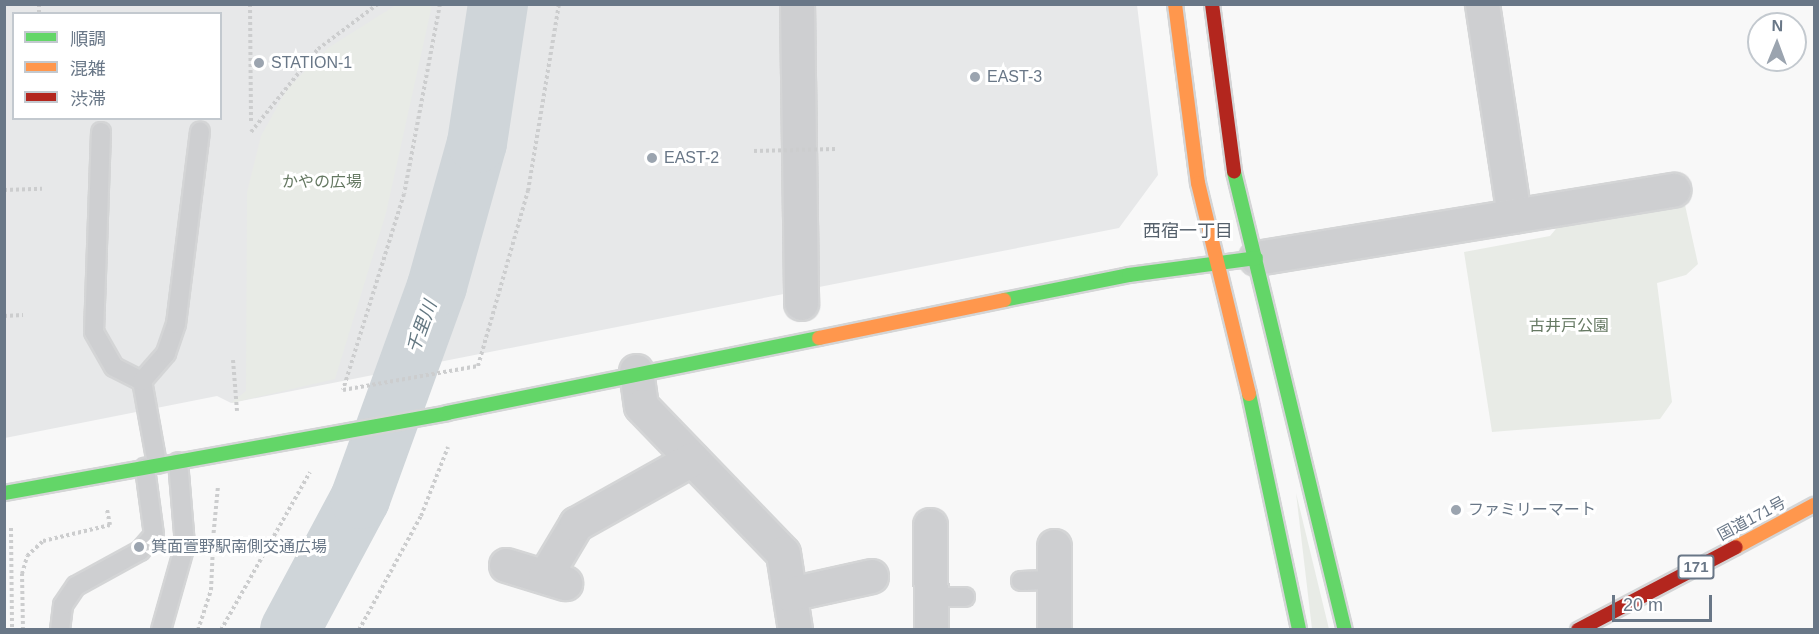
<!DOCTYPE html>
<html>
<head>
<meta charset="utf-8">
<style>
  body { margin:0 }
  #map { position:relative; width:1819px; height:634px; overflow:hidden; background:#f8f8f8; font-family:Arial,"Noto Sans JP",sans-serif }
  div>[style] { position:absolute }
  .built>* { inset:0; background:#e7e8e9 }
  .green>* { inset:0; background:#e8ebe6 }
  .river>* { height:60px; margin:-30px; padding:0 30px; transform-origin:30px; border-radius:30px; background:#cfd5d9 }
  .path>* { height:4px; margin-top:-2px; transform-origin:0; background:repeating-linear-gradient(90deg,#cccdce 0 3px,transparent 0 6px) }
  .roads { filter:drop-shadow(2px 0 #d4d5d6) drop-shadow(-2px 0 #d4d5d6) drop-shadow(0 2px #d4d5d6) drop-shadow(0 -2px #d4d5d6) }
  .lane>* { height:18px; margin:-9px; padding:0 9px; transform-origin:9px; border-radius:9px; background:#cecfd1 }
  .street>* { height:33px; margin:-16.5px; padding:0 16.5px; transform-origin:16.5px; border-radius:16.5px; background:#cecfd1 }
  .fast>* { height:14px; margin:-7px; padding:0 7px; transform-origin:7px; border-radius:7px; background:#63d668 }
  .slow>* { height:14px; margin:-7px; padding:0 7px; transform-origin:7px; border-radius:7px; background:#ff974d }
  .jam>* { height:14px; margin:-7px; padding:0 7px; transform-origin:7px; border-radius:7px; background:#b3261e }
  .path-bridge>* { height:4px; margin-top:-2px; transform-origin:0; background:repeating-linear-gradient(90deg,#cccdce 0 3px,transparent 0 6px) }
  .dots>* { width:16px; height:16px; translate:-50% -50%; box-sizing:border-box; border:3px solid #fff; border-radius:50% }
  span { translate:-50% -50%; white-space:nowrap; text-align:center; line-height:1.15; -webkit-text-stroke:6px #fff; paint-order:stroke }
  .shield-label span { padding:2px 4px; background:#fff; border:2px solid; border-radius:4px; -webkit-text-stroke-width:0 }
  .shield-label { font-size:15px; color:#697787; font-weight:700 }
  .poi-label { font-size:16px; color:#697787 }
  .left { translate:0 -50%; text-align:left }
  .park-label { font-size:16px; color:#667963 }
  .street-label { font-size:16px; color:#697787 }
  .neighbourhood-label { font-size:18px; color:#56616c }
  .water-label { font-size:18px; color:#647882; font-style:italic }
  .frame { position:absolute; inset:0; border:6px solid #697787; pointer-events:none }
  .legend { position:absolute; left:12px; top:12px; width:210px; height:108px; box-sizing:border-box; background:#fff; border:2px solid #c3c9cf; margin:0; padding:8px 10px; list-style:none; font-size:18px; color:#697787 }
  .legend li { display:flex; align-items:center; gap:12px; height:30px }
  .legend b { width:30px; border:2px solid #c3c9cf }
  .north { position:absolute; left:1747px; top:12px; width:60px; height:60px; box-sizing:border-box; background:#fff; border:2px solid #c3c9cf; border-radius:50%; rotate:1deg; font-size:16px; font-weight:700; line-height:24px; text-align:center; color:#697787 }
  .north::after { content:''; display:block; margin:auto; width:21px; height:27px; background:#9ba4af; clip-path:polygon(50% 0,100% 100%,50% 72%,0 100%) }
  .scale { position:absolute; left:1612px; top:595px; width:100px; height:27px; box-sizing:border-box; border:3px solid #697787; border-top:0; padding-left:8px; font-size:18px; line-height:21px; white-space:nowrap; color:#697787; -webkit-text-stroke:4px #fff; paint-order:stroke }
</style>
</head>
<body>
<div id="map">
  <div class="built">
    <i style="clip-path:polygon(evenodd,4px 5px,1137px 5px,1158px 175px,1119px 228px,231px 403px,217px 396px,5px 438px,4px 5px,14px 14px,220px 14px,220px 118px,14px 118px,14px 14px)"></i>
  </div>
  <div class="green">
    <i style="clip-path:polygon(396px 5px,432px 5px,386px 213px,335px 379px,231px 403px,246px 391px,247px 192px,261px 136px,287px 89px,328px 48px)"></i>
    <i style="clip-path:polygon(1685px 205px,1698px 264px,1686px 275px,1657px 283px,1672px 402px,1660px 419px,1492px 432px,1464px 252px,1550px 236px,1560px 224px)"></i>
    <i style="clip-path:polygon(1296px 493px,1329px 629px,1312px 629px)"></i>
  </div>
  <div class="river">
    <i style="left:290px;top:630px;width:149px;rotate:-61.9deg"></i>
    <i style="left:360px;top:499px;width:226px;rotate:-70.1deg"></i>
    <i style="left:437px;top:286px;width:148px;rotate:-74.4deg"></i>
    <i style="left:477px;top:143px;width:141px;rotate:-81.4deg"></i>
  </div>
  <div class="path">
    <i style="left:39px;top:4px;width:10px;rotate:90deg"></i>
    <i style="left:250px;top:4px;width:118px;rotate:89.5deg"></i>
    <i style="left:440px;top:4px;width:193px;rotate:100.7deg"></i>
    <i style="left:404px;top:194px;width:205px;rotate:107.3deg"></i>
    <i style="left:343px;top:390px;width:137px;rotate:-10.1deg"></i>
    <i style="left:478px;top:366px;width:182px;rotate:-74.1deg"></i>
    <i style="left:528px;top:191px;width:190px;rotate:-80.6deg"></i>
    <i style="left:251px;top:132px;width:107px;rotate:-51.1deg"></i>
    <i style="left:318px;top:49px;width:75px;rotate:-36.9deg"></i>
    <i style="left:4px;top:190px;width:38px;rotate:-2deg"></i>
    <i style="left:4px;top:316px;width:19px;rotate:-3deg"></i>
    <i style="left:233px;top:360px;width:51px;rotate:85.5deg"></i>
    <i style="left:11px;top:528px;width:102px;rotate:89.4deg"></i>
    <i style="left:213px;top:539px;width:53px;rotate:-84.6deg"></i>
    <i style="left:23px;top:630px;width:56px;rotate:-91deg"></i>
    <i style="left:22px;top:574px;width:19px;rotate:-74deg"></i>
    <i style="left:27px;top:556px;width:22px;rotate:-43deg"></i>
    <i style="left:43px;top:541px;width:69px;rotate:-13.4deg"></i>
    <i style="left:110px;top:525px;width:16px;rotate:-101deg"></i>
    <i style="left:198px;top:630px;width:42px;rotate:-72deg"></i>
    <i style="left:211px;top:590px;width:44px;rotate:-87.4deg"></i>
    <i style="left:221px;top:630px;width:181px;rotate:-60.6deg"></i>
    <i style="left:359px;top:630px;width:130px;rotate:-61.5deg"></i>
    <i style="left:421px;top:516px;width:74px;rotate:-68.6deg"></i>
  </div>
  <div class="roads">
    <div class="lane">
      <i style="left:101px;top:132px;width:200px;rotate:92deg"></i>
      <i style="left:94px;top:332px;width:40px;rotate:60.3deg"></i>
      <i style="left:114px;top:367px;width:31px;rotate:27deg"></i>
      <i style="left:157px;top:464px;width:84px;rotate:-100.2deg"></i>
      <i style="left:142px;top:381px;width:37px;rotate:-49deg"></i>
      <i style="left:166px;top:353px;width:31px;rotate:-71deg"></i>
      <i style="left:176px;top:324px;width:194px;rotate:-82.9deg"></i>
      <i style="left:1021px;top:581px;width:33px;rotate:-2deg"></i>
      <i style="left:931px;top:597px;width:34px"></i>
      <i style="left:60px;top:630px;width:25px;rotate:-83deg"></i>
      <i style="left:63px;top:605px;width:23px;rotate:-56deg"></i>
      <i style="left:76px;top:586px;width:73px;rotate:-28.7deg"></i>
      <i style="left:140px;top:551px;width:21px;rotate:-49deg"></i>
      <i style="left:154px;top:535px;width:68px;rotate:-97.7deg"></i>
      <i style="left:161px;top:630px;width:88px;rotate:-74.2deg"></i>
      <i style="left:185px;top:545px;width:83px;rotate:-94.8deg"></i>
    </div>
    <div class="street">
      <i style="left:797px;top:4px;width:299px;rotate:89.2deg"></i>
      <i style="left:1482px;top:4px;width:214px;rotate:81.4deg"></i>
      <i style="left:1256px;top:258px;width:423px;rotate:-9.3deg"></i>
      <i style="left:636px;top:371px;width:35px;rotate:82deg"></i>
      <i style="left:641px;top:406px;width:204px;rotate:46deg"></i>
      <i style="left:783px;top:553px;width:78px;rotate:81.1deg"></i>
      <i style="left:930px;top:525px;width:105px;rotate:89.5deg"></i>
      <i style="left:1054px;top:546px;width:84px;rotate:90deg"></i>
      <i style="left:506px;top:565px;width:62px;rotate:17deg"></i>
      <i style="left:545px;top:576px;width:61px;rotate:-59.2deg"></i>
      <i style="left:576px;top:524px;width:133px;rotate:-29.3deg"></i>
      <i style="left:790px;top:594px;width:83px;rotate:-12.5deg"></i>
    </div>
    <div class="fast">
      <i style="left:1234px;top:172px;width:471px;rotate:76.4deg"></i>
      <i style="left:1004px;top:300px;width:127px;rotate:-11.3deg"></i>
      <i style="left:1129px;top:275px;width:128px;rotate:-7.6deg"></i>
      <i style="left:1249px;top:394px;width:241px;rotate:78deg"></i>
      <i style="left:4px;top:493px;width:450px;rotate:-10.2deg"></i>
      <i style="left:447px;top:413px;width:379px;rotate:-11.4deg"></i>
    </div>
    <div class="slow">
      <i style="left:1175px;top:4px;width:180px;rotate:82.7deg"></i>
      <i style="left:1198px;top:183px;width:217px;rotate:76.4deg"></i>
      <i style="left:819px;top:338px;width:189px;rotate:-11.6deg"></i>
      <i style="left:1736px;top:547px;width:89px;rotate:-28.3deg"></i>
    </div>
    <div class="jam">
      <i style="left:1212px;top:4px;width:169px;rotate:82.5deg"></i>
      <i style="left:1578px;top:630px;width:178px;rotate:-27.7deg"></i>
    </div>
  </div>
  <div class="path-bridge">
    <i style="left:754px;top:151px;width:81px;rotate:-1.4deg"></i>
  </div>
  <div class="dots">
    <i style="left:259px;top:63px;background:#9ba4af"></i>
    <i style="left:975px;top:77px;background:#9ba4af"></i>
    <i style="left:652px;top:158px;background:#9ba4af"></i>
    <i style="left:1456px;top:510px;background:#9ba4af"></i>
    <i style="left:139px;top:547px;background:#9ba4af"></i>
  </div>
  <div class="shield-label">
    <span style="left:1696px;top:567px">171</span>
  </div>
  <div class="poi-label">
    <span class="left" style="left:271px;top:63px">STATION-1</span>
    <span class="left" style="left:987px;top:77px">EAST-3</span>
    <span class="left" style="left:664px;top:158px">EAST-2</span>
    <span class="left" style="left:1468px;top:510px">ファミリーマート</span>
    <span class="left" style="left:151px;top:547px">箕面萱野駅南側交通広場</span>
  </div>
  <div class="park-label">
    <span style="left:322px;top:182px">かやの広場</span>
    <span style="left:1569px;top:326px">古井戸公園</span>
  </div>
  <div class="street-label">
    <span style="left:1752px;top:519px;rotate:-28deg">国道171号</span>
  </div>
  <div class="neighbourhood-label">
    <span style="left:1188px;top:231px">西宿一丁目</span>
  </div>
  <div class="water-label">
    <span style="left:422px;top:327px;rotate:-70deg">千里川</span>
  </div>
  <div class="frame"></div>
  <ul class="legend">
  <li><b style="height:8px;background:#63d668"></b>順調</li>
  <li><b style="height:8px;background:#ff974d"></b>混雑</li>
  <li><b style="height:8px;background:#b3261e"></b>渋滞</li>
  </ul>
  <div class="north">N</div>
  <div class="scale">20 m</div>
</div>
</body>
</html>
